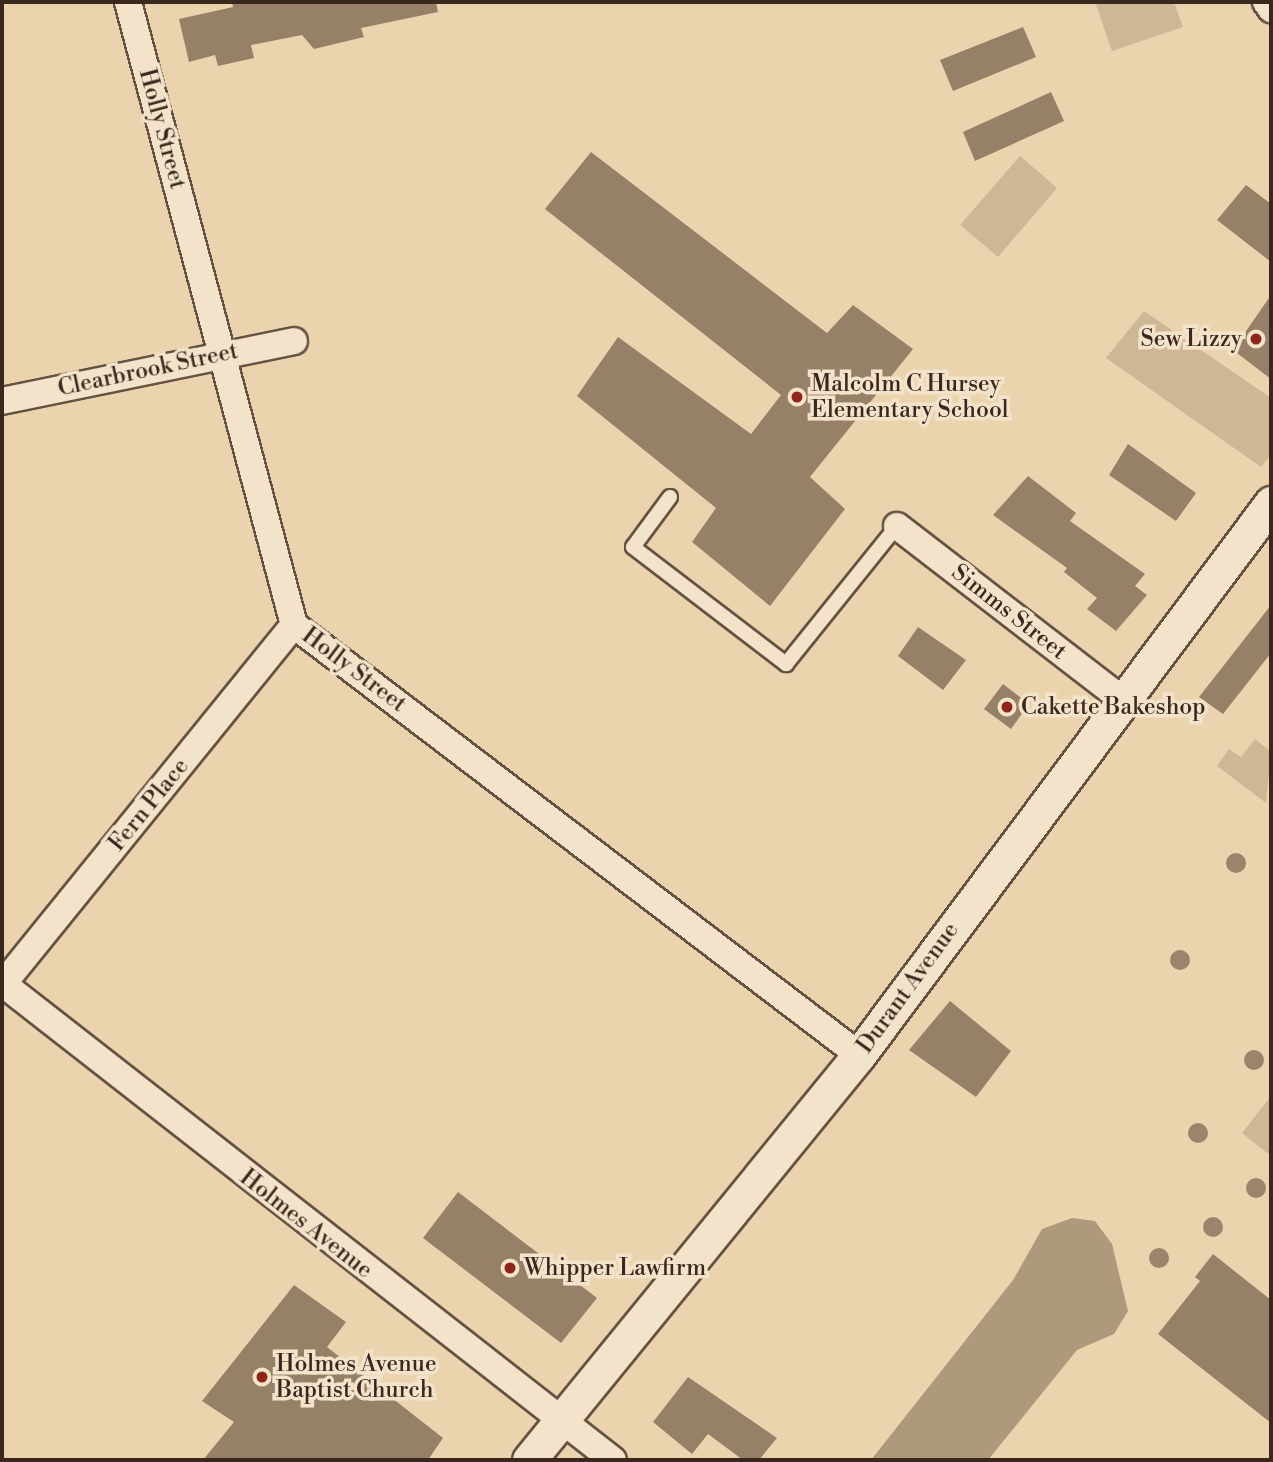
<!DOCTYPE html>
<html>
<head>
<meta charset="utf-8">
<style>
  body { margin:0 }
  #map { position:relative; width:1273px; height:1462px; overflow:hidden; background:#ebd4ad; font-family:"Libre Bodoni",serif }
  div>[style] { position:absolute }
  .green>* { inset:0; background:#cdb795 }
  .water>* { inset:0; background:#af997c }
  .building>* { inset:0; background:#968168 }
  .roads { filter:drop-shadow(2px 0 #665242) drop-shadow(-2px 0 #665242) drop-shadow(0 2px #665242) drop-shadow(0 -2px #665242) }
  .service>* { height:14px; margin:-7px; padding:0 7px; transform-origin:7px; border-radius:7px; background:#f2e3ca }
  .minor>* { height:26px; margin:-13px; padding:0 13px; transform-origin:13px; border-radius:13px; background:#f2e3ca }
  .tertiary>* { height:33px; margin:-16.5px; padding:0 16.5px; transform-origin:16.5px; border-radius:16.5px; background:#f2e3ca }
  .trees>* { width:20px; height:20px; margin:-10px; border-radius:50%; background:#9a856c }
  .dots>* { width:19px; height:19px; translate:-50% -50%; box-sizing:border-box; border:4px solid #f2e3ca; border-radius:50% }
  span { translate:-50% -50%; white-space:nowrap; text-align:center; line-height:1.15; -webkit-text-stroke:7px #f2e3ca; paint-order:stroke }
  .street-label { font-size:23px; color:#3a271e }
  .poi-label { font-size:23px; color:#3a271e }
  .right { translate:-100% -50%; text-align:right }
  .left { translate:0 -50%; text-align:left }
  .frame { position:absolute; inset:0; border:4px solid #3a271e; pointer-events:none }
</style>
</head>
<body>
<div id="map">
  <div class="green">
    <i style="clip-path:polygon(1095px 2px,1174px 2px,1183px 27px,1112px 51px)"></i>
    <i style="clip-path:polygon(1020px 156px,1057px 188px,998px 257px,960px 225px)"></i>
    <i style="clip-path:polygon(1144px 311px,1271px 398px,1271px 455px,1261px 467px,1106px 358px)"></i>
    <i style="clip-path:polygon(1255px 739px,1271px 752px,1266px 803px,1217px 766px,1229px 749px,1241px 757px)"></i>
    <i style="clip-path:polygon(1271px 1096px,1271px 1156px,1242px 1133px)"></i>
  </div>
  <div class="water">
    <i style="clip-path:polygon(1072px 1218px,1095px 1221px,1112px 1244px,1128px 1311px,1114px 1334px,1077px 1350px,988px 1460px,871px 1460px,1013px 1280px,1042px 1229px)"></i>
  </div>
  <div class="building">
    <i style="clip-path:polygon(232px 2px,436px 2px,438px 12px,361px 28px,364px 37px,314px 49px,302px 35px,251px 45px,254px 58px,218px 66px,215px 55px,189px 62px,179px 19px,233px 7px)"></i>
    <i style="clip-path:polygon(1023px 27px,1036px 57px,953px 91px,940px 60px)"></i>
    <i style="clip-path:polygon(1051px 92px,1064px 121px,975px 161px,963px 132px)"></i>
    <i style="clip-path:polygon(591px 152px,827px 333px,853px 305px,913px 349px,810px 477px,845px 509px,770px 606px,692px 542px,716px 508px,577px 396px,618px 337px,751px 434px,781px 395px,545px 209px)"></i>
    <i style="clip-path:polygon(1246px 185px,1271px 204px,1271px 262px,1217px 220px)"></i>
    <i style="clip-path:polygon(1271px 295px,1271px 379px,1233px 350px)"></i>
    <i style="clip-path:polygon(1128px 444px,1196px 493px,1176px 521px,1109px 475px)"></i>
    <i style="clip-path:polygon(1028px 476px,1076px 513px,1070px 521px,1145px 574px,1135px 586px,1147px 595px,1116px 631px,1087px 609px,1097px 598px,1064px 572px,1067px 568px,993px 515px)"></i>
    <i style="clip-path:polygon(1271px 605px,1271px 653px,1223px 714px,1199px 697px)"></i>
    <i style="clip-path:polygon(918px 627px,966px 660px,943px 690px,898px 656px)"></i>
    <i style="clip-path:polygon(1003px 684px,1029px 704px,1011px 729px,984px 709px)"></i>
    <i style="clip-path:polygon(950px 1001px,1011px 1051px,976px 1097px,909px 1050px)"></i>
    <i style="clip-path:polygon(458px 1192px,597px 1298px,561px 1343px,423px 1238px)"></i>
    <i style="clip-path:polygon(1213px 1254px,1271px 1300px,1271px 1423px,1158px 1334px,1200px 1281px,1195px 1277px)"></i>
    <i style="clip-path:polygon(294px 1285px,346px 1322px,327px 1347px,443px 1438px,428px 1460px,203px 1460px,234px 1422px,202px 1401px)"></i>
    <i style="clip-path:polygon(688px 1377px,777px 1438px,759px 1460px,743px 1460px,708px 1434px,692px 1454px,653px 1422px)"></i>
  </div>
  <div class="roads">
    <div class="service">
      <i style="left:670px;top:497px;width:62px;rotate:126.5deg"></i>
      <i style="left:633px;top:547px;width:193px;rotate:37.4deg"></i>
      <i style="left:786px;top:664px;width:177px;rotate:-51.2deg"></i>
    </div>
    <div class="minor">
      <i style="left:128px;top:2px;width:645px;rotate:75.08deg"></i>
      <i style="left:294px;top:625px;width:710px;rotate:37.27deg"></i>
      <i style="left:1266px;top:2px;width:9px;rotate:54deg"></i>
      <i style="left:2px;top:401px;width:298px;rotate:-11.6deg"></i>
      <i style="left:897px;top:526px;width:284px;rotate:37.6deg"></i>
      <i style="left:2px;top:983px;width:775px;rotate:37.98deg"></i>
      <i style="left:3px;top:984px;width:462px;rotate:-51deg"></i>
    </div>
    <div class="tertiary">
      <i style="left:529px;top:1460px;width:522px;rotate:-50.83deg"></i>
      <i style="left:859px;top:1055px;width:689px;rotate:-53.26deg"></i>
    </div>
  </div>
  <div class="trees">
    <i style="left:1236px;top:863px"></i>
    <i style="left:1180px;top:960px"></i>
    <i style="left:1254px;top:1060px"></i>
    <i style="left:1198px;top:1133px"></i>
    <i style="left:1256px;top:1188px"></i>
    <i style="left:1213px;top:1227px"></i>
    <i style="left:1159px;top:1258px"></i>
  </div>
  <div class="dots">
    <i style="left:1256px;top:339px;background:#8f2418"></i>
    <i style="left:797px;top:397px;background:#8f2418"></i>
    <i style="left:1007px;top:707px;background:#8f2418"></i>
    <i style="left:510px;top:1268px;background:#8f2418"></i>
    <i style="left:262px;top:1377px;background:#8f2418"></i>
  </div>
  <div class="street-label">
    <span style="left:162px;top:129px;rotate:75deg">Holly Street</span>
    <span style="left:148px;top:370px;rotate:-12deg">Clearbrook Street</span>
    <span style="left:1009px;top:612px;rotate:38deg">Simms Street</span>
    <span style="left:354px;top:670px;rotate:37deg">Holly Street</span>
    <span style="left:149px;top:805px;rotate:-51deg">Fern Place</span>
    <span style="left:908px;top:988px;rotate:-54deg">Durant Avenue</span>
    <span style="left:306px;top:1224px;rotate:38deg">Holmes Avenue</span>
  </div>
  <div class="poi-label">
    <span class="right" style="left:1242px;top:339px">Sew Lizzy</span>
    <span class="left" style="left:811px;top:397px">Malcolm C Hursey<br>Elementary School</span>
    <span class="left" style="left:1021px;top:707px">Cakette Bakeshop</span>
    <span class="left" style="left:524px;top:1268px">Whipper Lawfirm</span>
    <span class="left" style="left:276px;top:1377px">Holmes Avenue<br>Baptist Church</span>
  </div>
  <div class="frame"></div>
</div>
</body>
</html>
